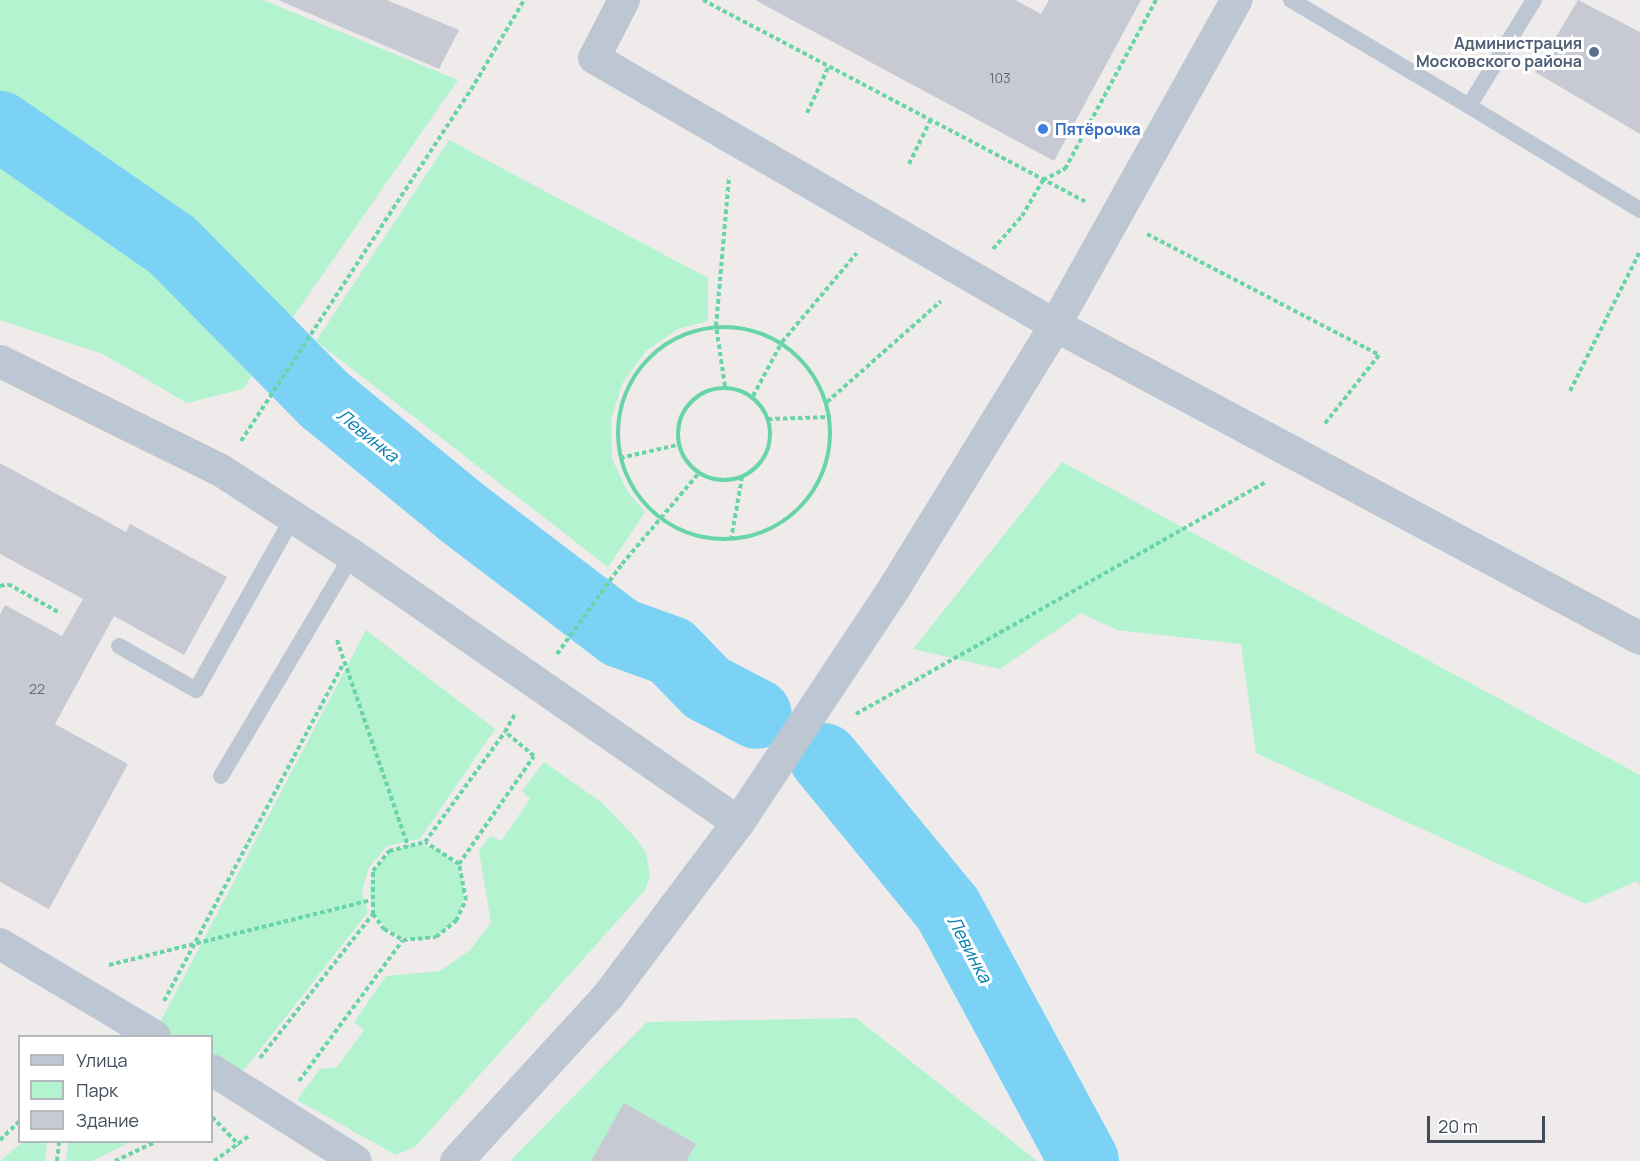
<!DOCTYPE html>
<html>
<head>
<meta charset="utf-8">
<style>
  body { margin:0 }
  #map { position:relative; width:1640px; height:1161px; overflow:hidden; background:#efebeb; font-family:Manrope,sans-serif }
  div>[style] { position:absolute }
  .green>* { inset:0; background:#b3f3d0 }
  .round { border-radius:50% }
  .river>* { height:70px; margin:-35px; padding:0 35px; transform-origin:35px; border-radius:35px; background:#7bd2f5 }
  .building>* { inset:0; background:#c7cad2 }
  .path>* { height:4px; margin-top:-2px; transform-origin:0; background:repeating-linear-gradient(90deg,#68d4a7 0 4.5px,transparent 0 7.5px) }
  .path>.ring { margin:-2px; padding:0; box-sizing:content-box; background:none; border:4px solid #68d4a7; border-radius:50% }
  .service>* { height:16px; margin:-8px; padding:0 8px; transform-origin:8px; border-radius:8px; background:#bdc7d3 }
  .minor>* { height:32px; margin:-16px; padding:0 16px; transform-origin:16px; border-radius:16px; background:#bdc7d3 }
  .tertiary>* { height:33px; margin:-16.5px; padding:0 16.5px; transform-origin:16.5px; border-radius:16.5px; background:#bdc7d3 }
  .dots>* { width:16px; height:16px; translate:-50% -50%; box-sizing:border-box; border:3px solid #fff; border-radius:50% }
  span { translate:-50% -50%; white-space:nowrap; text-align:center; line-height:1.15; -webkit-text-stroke:6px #fff; paint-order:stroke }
  .number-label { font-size:14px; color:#636c79 }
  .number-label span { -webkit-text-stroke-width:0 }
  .service-label { font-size:16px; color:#4e5e75; font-weight:700 }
  .right { translate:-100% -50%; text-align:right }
  .shop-label { font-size:16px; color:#366cbe; font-weight:700 }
  .left { translate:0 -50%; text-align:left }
  .water-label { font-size:18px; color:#007eb0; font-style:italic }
  .legend { position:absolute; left:18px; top:1035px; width:195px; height:108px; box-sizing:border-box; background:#fff; border:2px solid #b3b8bd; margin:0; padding:8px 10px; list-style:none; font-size:18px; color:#424d5b }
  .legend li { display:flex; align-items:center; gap:12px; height:30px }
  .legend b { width:30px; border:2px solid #b3b8bd }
  .scale { position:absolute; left:1427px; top:1116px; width:118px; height:27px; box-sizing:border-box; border:3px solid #424d5b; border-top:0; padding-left:8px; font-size:18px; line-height:21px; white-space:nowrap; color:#424d5b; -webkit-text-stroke:4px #fff; paint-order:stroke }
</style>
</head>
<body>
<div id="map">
  <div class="green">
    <i style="clip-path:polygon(0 0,263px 0,458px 80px,243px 389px,187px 403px,103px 354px,0 320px)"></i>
    <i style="clip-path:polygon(449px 140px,708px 278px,708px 321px,678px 329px,646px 351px,622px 384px,611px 420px,612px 459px,628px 492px,645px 512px,608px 567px,316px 341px)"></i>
    <i style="clip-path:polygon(1062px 462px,1640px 775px,1640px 886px,1636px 881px,1586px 904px,1256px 753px,1241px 644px,1117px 630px,1081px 613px,1000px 669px,913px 649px)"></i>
    <i style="clip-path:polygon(366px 630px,495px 729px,420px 839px,387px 846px,369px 867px,362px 891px,368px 912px,237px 1079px,212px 1064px,212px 1036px,166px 1036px,156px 1030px)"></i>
    <i style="clip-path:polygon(544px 762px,601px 802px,634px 836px,646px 853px,650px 876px,645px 890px,416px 1146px,396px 1155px,297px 1100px,320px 1069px,337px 1067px,364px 1030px,354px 1022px,386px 976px,440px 971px,470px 950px,491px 923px,479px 851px,490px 836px,501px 841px,530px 799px,522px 791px)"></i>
    <i class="round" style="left:370px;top:845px;width:94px;height:94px"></i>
    <i style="clip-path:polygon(856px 1018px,1037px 1161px,510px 1161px,647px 1022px)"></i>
    <i style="clip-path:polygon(23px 1142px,47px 1142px,45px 1161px,0 1161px)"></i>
    <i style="clip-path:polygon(68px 1142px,130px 1142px,92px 1161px,66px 1161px)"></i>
  </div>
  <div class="river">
    <i style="left:0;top:126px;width:209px;rotate:34.7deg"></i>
    <i style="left:172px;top:245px;width:218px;rotate:45.4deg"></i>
    <i style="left:325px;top:400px;width:175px;rotate:39.4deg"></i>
    <i style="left:460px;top:511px;width:202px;rotate:37.2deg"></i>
    <i style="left:621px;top:633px;width:53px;rotate:19.8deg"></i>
    <i style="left:671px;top:651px;width:52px;rotate:45.8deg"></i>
    <i style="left:707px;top:688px;width:56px;rotate:27.5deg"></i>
    <i style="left:824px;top:758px;width:195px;rotate:50.6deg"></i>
    <i style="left:948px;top:909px;width:286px;rotate:61.6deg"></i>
  </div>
  <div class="building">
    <i style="clip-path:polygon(278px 0,387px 0,459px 30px,439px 69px)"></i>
    <i style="clip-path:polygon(755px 0,1015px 0,1041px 14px,1049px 0,1141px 0,1054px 161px)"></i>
    <i style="clip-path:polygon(1578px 0,1640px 32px,1640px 134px,1535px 72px)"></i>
    <i style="clip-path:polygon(0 463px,126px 532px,130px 524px,227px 577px,184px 655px,114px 616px,55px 724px,128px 764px,49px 909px,0 882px,0 615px,5px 605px,62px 636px,83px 599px,0 554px)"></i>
    <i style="clip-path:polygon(624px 1103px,696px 1144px,686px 1161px,591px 1161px)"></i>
  </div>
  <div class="path">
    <i style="left:703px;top:0;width:432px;rotate:27.8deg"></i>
    <i style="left:807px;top:113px;width:50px;rotate:-65deg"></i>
    <i style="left:909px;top:164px;width:48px;rotate:-64deg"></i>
    <i style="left:1147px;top:234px;width:262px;rotate:27.5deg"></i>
    <i style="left:1379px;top:355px;width:90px;rotate:128.3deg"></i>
    <i style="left:993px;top:249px;width:44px;rotate:-48.7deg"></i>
    <i style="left:1022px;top:216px;width:42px;rotate:-59.7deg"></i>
    <i style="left:1043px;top:180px;width:25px;rotate:-27deg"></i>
    <i style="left:1065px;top:169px;width:192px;rotate:-61.7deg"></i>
    <i class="ring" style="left:618px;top:327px;width:208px;height:208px"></i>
    <i style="left:725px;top:386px;width:61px;rotate:-98.5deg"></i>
    <i style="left:716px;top:326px;width:150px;rotate:-85deg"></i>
    <i class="ring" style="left:678px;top:388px;width:88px;height:88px"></i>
    <i style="left:1570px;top:391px;width:157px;rotate:-63.4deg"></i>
    <i style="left:753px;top:396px;width:61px;rotate:-61.8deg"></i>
    <i style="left:782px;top:342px;width:116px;rotate:-49.9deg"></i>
    <i style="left:827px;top:402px;width:152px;rotate:-41.5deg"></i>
    <i style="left:768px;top:419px;width:63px;rotate:-1.8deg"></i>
    <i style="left:241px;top:441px;width:428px;rotate:-56.8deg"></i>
    <i style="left:475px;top:83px;width:96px;rotate:-59.4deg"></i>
    <i style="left:620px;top:458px;width:58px;rotate:-12.8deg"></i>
    <i style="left:731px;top:540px;width:64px;rotate:-80.1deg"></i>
    <i style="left:0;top:586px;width:8px;rotate:-14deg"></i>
    <i style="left:8px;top:584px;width:60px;rotate:29.1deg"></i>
    <i style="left:337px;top:640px;width:218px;rotate:71deg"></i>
    <i style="left:557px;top:654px;width:111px;rotate:-54.2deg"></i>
    <i style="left:622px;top:564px;width:118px;rotate:-49.8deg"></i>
    <i style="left:856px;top:714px;width:472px;rotate:-29.5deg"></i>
    <i style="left:459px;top:864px;width:131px;rotate:-55.2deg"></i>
    <i style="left:534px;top:756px;width:38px;rotate:-140deg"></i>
    <i style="left:505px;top:732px;width:21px;rotate:-61deg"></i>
    <i style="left:373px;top:914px;width:19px;rotate:54deg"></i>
    <i style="left:384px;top:929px;width:22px;rotate:30deg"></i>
    <i style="left:403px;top:940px;width:33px;rotate:-5deg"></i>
    <i style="left:436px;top:937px;width:26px;rotate:-39deg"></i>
    <i style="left:456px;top:921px;width:23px;rotate:-65deg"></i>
    <i style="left:466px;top:900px;width:37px;rotate:-101deg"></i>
    <i style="left:459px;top:864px;width:40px;rotate:-147.1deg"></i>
    <i style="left:109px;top:965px;width:270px;rotate:-13.9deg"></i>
    <i style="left:164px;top:1001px;width:383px;rotate:-62deg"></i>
    <i style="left:260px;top:1058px;width:183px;rotate:-51.9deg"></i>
    <i style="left:373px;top:914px;width:43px;rotate:-90deg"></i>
    <i style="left:373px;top:871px;width:26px;rotate:-51deg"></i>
    <i style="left:389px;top:851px;width:37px;rotate:-14deg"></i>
    <i style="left:425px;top:842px;width:136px;rotate:-54deg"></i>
    <i style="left:299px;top:1081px;width:175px;rotate:-53.6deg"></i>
    <i style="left:212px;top:1117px;width:39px;rotate:46deg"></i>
    <i style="left:0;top:1140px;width:28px;rotate:-44deg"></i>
    <i style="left:57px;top:1161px;width:19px;rotate:-84deg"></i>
    <i style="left:115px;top:1161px;width:44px;rotate:-25.4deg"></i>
    <i style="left:214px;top:1161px;width:44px;rotate:-35.8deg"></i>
  </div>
  <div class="service">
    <i style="left:1291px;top:0;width:207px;rotate:30.8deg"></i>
    <i style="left:1469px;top:106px;width:124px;rotate:-58.5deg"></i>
    <i style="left:1469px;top:106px;width:200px;rotate:31.3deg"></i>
    <i style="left:119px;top:646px;width:89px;rotate:29.7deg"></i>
    <i style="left:196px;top:690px;width:198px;rotate:-60.7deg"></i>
    <i style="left:221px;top:776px;width:257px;rotate:-59.3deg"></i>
  </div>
  <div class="minor">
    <i style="left:624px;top:0;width:65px;rotate:117.3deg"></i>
    <i style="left:594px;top:58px;width:533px;rotate:30.08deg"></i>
    <i style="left:1055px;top:325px;width:372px;rotate:-60.8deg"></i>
    <i style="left:0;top:944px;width:180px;rotate:30.7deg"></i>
    <i style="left:212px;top:1070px;width:170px;rotate:32.3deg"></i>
  </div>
  <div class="tertiary">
    <i style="left:0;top:361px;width:244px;rotate:26.3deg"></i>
    <i style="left:219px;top:469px;width:158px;rotate:32.9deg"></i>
    <i style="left:352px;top:555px;width:469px;rotate:34.7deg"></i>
    <i style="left:456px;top:1161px;width:225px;rotate:-47.5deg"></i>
    <i style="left:608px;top:995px;width:216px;rotate:-53.1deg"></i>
    <i style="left:738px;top:822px;width:282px;rotate:-56.4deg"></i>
    <i style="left:894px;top:587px;width:308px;rotate:-58.4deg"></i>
    <i style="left:1055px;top:325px;width:663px;rotate:28.15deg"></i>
  </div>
  <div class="dots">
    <i style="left:1594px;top:52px;background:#5c6f8a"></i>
    <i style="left:1043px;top:129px;background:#3f7fe0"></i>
  </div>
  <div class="number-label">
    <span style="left:1000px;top:78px">103</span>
    <span style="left:37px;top:689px">22</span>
  </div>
  <div class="service-label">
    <span class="right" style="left:1582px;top:52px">Администрация<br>Московского района</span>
  </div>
  <div class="shop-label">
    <span class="left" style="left:1055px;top:129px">Пятёрочка</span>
  </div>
  <div class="water-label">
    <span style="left:368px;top:435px;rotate:39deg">Левинка</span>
    <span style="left:970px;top:949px;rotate:62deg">Левинка</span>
  </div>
  <ul class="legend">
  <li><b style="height:8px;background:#bdc7d3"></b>Улица</li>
  <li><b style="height:16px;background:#b3f3d0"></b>Парк</li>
  <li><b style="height:16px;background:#c7cad2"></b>Здание</li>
  </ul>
  <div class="scale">20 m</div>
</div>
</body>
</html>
